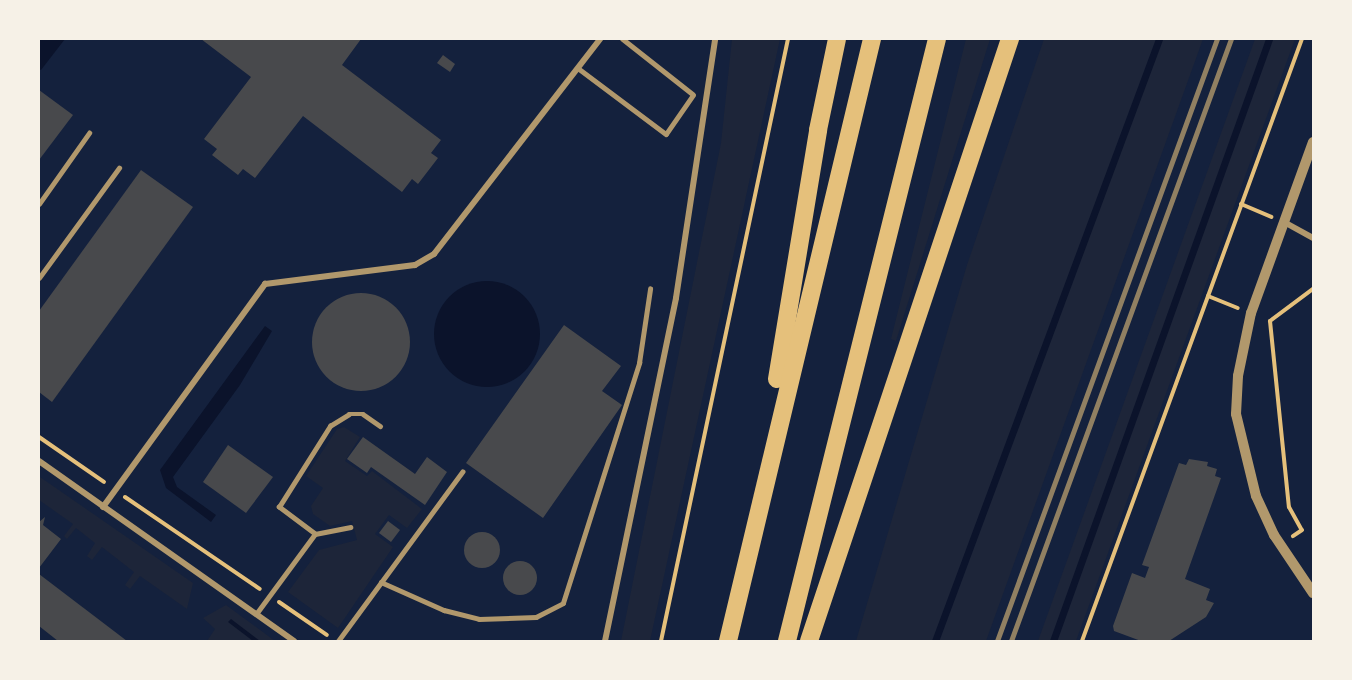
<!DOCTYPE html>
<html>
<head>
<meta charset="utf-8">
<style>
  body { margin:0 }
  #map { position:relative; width:1352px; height:680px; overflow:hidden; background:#14213d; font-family:"Roboto Serif",serif }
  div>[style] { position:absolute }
  .green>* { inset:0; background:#1d2539 }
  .water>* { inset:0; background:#0b132b }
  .round { border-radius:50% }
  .stream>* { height:7px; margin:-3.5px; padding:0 3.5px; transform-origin:3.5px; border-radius:3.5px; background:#0b132b }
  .building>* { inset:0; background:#48494c }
  .path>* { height:4px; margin:-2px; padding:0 2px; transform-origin:2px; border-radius:2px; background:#e5c07b }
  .service>* { height:4.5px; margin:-2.25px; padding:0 2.25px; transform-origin:2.25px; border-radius:2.25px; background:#b1986c }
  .minor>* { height:6px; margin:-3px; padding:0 3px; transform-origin:3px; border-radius:3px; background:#b1986c }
  .tertiary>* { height:10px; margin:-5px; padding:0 5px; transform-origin:5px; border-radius:5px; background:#b1986c }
  .motorway>* { height:18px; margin:-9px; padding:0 9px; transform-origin:9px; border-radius:9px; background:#e5c07b }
  .rail>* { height:4.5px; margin:-2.25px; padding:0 2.25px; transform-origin:2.25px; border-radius:2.25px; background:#918062 }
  span { translate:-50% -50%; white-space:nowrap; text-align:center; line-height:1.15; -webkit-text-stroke:4.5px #f6f1e7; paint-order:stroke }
  .frame { position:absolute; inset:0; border:40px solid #f6f1e7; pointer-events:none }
</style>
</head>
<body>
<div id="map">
  <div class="green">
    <i style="clip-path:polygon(732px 39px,780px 39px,650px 641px,621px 641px,721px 143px)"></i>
    <i style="clip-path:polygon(966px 39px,990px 39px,896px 341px,891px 339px)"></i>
    <i style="clip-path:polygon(1044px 39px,1203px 39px,986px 641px,856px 641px,967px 265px)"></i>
    <i style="clip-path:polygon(1255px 39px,1295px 39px,1076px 641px,1038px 641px)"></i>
    <i style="clip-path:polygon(344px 427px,360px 437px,345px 461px,367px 476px,372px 471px,422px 509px,407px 528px,389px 515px,375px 534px,393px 547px,338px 628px,288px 592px,319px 550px,357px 540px,352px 521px,330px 526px,313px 514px,311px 506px,323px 488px,306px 476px,337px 429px)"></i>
    <i style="clip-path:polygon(40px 477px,193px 583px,187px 609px,140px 576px,130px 589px,125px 585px,134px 572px,102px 547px,92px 560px,87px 556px,95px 543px,76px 528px,67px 539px,64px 536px,73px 524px,39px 500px)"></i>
    <i style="clip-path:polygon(226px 605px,275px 641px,207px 641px,215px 629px,203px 618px)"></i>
  </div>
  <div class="water">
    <i style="clip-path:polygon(39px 39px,65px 39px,41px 70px,39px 69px)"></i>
    <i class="round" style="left:434px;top:281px;width:106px;height:106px"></i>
    <i style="clip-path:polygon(265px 326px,272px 331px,240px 385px,173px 477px,177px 487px,216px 515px,211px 522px,166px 488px,160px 470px)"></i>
    <i style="clip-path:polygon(231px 619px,260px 641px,253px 641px,228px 622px)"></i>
  </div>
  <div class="stream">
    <i style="left:935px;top:641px;width:642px;rotate:-69.59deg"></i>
    <i style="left:1053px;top:641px;width:640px;rotate:-70.26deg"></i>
  </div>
  <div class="building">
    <i style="clip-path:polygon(201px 39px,361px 39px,342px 65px,441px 140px,431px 153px,438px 158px,418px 184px,412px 179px,402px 192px,303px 116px,255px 178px,243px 169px,238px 175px,212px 155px,217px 149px,204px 139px,251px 77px)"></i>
    <i style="clip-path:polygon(443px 55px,455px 64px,450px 72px,437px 63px)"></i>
    <i style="clip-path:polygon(39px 90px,73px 115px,39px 160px)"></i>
    <i style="clip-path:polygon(141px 170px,193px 207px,52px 402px,39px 392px,39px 311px)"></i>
    <i class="round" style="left:312px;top:293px;width:98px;height:98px"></i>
    <i style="clip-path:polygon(564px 325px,621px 366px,602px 391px,622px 405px,543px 518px,466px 463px)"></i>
    <i style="clip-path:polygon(363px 437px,415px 474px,427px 457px,447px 472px,425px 505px,371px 467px,367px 473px,347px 459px)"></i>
    <i style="clip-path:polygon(228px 445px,273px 477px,246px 513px,203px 482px)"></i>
    <i style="clip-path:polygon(1189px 459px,1208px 462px,1207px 466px,1217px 469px,1215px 476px,1221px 478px,1185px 579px,1210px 589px,1206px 600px,1214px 603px,1206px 617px,1169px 641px,1141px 641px,1114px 631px,1113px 626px,1132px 573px,1145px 578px,1149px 567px,1142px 565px,1179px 463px,1186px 465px)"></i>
    <i style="clip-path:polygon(45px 517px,43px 525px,61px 539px,39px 568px,39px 522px)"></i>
    <i style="clip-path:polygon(388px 521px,400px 530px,391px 542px,379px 533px)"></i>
    <i class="round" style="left:464px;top:532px;width:36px;height:36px"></i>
    <i class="round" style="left:503px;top:561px;width:34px;height:34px"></i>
    <i style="clip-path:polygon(39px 574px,127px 641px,58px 641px,39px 626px)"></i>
  </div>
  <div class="path">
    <i style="left:1241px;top:204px;width:33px;rotate:23deg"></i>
    <i style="left:1208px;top:296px;width:32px;rotate:22deg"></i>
    <i style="left:1270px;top:321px;width:187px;rotate:84.2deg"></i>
    <i style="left:1289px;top:507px;width:26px;rotate:61deg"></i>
    <i style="left:1302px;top:530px;width:11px;rotate:146deg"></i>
    <i style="left:1270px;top:321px;width:54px;rotate:-36.7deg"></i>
    <i style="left:39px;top:437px;width:79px;rotate:34.7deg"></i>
    <i style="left:125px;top:497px;width:163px;rotate:34.3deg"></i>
    <i style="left:279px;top:602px;width:58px;rotate:34.5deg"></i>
    <i style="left:661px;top:641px;width:615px;rotate:-78.09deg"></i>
    <i style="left:1082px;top:641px;width:641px;rotate:-69.93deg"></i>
  </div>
  <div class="service">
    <i style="left:578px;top:68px;width:110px;rotate:36.9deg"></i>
    <i style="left:666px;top:134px;width:47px;rotate:-55.3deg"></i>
    <i style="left:693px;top:95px;width:90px;rotate:-141.7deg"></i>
    <i style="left:39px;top:204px;width:87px;rotate:-54.8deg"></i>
    <i style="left:39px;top:278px;width:136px;rotate:-54deg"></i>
    <i style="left:315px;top:534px;width:36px;rotate:-11deg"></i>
    <i style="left:381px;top:582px;width:69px;rotate:24deg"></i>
    <i style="left:444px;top:610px;width:36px;rotate:14deg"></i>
    <i style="left:479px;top:619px;width:57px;rotate:-2deg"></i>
    <i style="left:536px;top:617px;width:30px;rotate:-27deg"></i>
    <i style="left:563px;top:603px;width:252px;rotate:-72.4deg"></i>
    <i style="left:639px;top:363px;width:75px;rotate:-81.5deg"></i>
    <i style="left:256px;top:614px;width:99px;rotate:-53.6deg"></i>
    <i style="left:315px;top:534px;width:45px;rotate:-143.1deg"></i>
    <i style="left:279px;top:507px;width:96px;rotate:-57.8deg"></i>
    <i style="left:330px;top:426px;width:22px;rotate:-32deg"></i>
    <i style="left:349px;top:414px;width:14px"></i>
    <i style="left:363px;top:414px;width:21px;rotate:35deg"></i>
    <i style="left:338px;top:641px;width:210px;rotate:-53.7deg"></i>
  </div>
  <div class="minor">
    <i style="left:1284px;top:222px;width:33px;rotate:29deg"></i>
    <i style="left:39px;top:461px;width:312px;rotate:35.2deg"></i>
    <i style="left:103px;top:507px;width:276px;rotate:-54deg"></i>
    <i style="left:265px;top:284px;width:151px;rotate:-7.2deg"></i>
    <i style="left:415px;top:265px;width:22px;rotate:-30deg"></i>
    <i style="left:434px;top:254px;width:272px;rotate:-52.3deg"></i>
    <i style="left:605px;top:641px;width:350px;rotate:-78.3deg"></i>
    <i style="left:676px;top:298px;width:262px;rotate:-81.4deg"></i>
  </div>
  <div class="tertiary">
    <i style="left:1313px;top:142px;width:182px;rotate:109.9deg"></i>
    <i style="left:1251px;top:313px;width:64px;rotate:101.7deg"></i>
    <i style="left:1238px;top:376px;width:38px;rotate:93deg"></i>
    <i style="left:1236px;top:414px;width:84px;rotate:76.3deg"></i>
    <i style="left:1256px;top:496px;width:43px;rotate:65.2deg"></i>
    <i style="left:1274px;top:535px;width:70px;rotate:56.1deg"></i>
  </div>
  <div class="motorway">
    <i style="left:777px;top:379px;width:252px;rotate:-80.6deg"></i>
    <i style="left:818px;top:130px;width:93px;rotate:-78.2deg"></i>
    <i style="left:728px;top:641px;width:619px;rotate:-76.55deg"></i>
    <i style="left:787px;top:641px;width:620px;rotate:-76.01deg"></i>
    <i style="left:809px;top:641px;width:635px;rotate:-71.54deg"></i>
  </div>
  <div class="rail">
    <i style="left:997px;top:641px;width:641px;rotate:-69.93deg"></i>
    <i style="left:1011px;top:641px;width:641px;rotate:-69.93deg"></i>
  </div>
  <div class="frame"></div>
</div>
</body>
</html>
